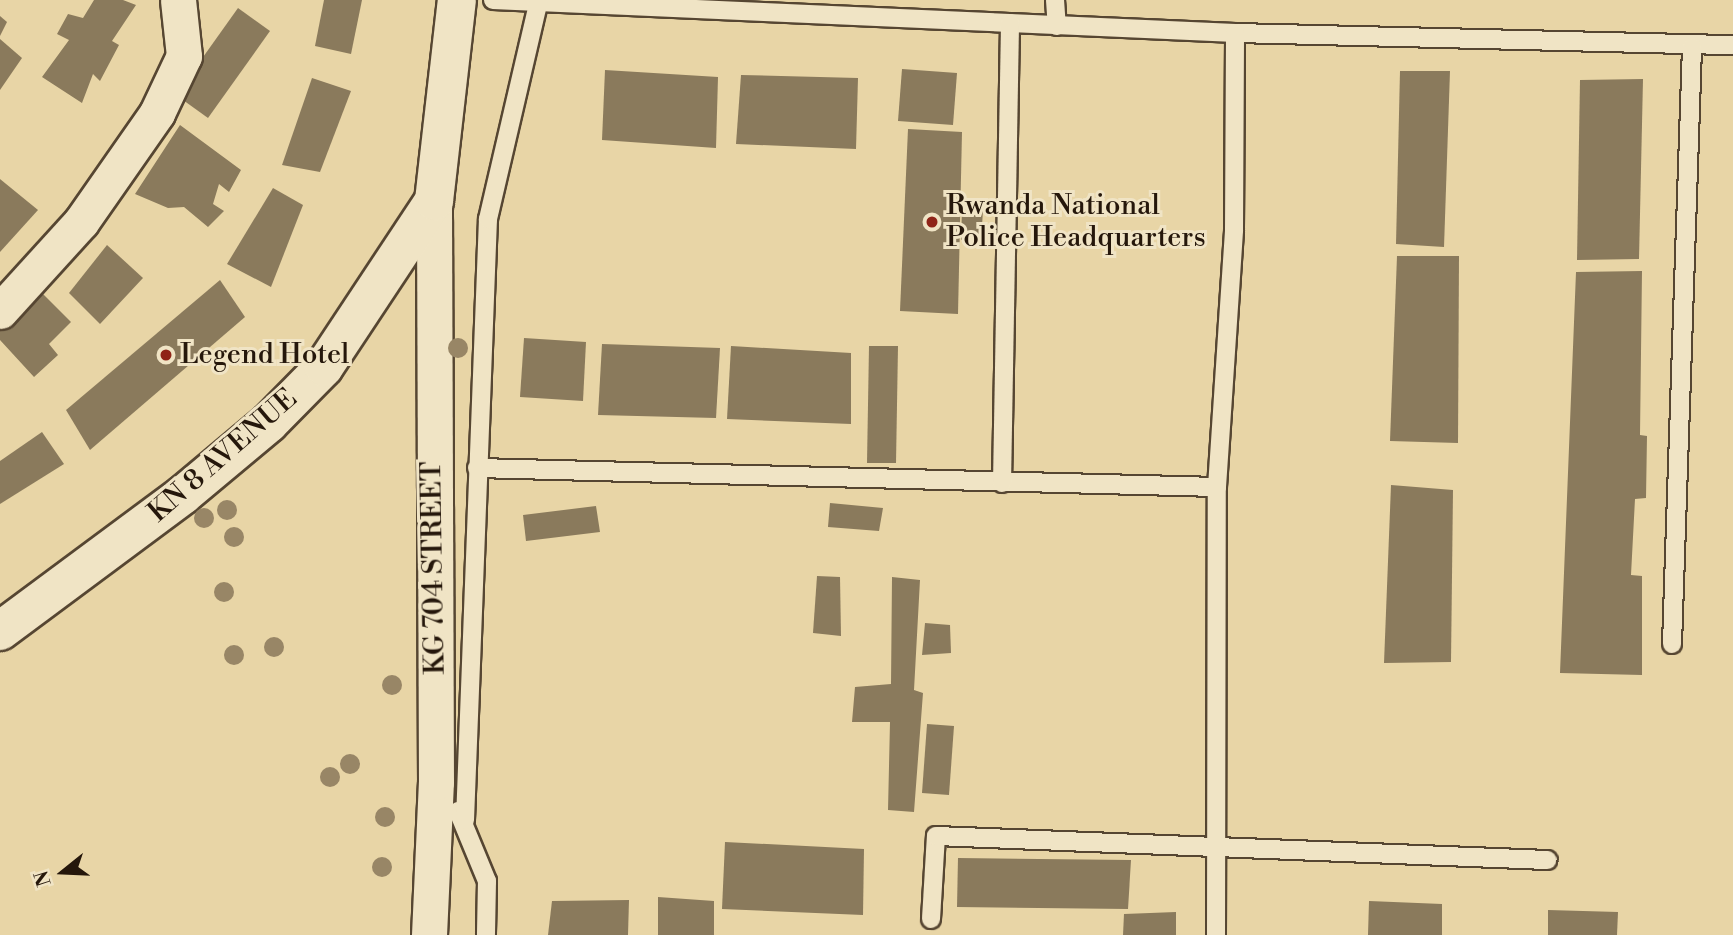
<!DOCTYPE html>
<html>
<head>
<meta charset="utf-8">
<style>
  body { margin:0 }
  #map { position:relative; width:1733px; height:935px; overflow:hidden; background:#e8d5a6; font-family:"Libre Bodoni",serif }
  div>[style] { position:absolute }
  .building>* { inset:0; background:#8a7a5c }
  .roads { filter:drop-shadow(2px 0 #564632) drop-shadow(-2px 0 #564632) drop-shadow(0 2px #564632) drop-shadow(0 -2px #564632) }
  .lane>* { height:18px; margin:-9px; padding:0 9px; transform-origin:9px; border-radius:9px; background:#f0e4c5 }
  .street>* { height:35px; margin:-17.5px; padding:0 17.5px; transform-origin:17.5px; border-radius:17.5px; background:#f0e4c5 }
  .secondary>* { height:38px; margin:-19px; padding:0 19px; transform-origin:19px; border-radius:19px; background:#f0e4c5 }
  .trees>* { width:20px; height:20px; margin:-10px; border-radius:50%; background:#988666 }
  .dots>* { width:19px; height:19px; translate:-50% -50%; box-sizing:border-box; border:4px solid #f0e4c5; border-radius:50% }
  span { translate:-50% -50%; white-space:nowrap; text-align:center; line-height:1.15; -webkit-text-stroke:6px #f0e4c5; paint-order:stroke }
  .poi-label { font-size:28px; color:#25170b }
  .left { translate:0 -50%; text-align:left }
  .street-label { font-size:28px; color:#25170b }
  .north { position:absolute; left:28px; top:837px; width:70px; height:70px; -webkit-text-stroke:5px #f0e4c5; paint-order:stroke; rotate:252deg; font-size:19px; font-weight:700; line-height:28px; text-align:center; color:#25170b }
  .north::after { content:''; display:block; margin:auto; width:24px; height:32px; background:#25170b; clip-path:polygon(50% 0,100% 100%,50% 72%,0 100%) }
</style>
</head>
<body>
<div id="map">
  <div class="building">
    <i style="clip-path:polygon(94px 0,123px 0,136px 5px,112px 41px,119px 45px,100px 81px,93px 74px,82px 103px,42px 77px,69px 40px,57px 34px,68px 14px,83px 18px)"></i>
    <i style="clip-path:polygon(324px 0,362px 0,351px 54px,315px 46px)"></i>
    <i style="clip-path:polygon(238px 8px,270px 31px,208px 118px,176px 95px)"></i>
    <i style="clip-path:polygon(0 16px,7px 22px,0 36px)"></i>
    <i style="clip-path:polygon(0 39px,22px 58px,0 90px)"></i>
    <i style="clip-path:polygon(902px 69px,957px 73px,953px 125px,898px 121px)"></i>
    <i style="clip-path:polygon(605px 70px,718px 77px,716px 148px,602px 140px)"></i>
    <i style="clip-path:polygon(1400px 71px,1450px 71px,1444px 247px,1396px 244px)"></i>
    <i style="clip-path:polygon(741px 75px,858px 78px,856px 149px,736px 144px)"></i>
    <i style="clip-path:polygon(312px 78px,351px 91px,320px 172px,282px 165px)"></i>
    <i style="clip-path:polygon(1643px 79px,1639px 259px,1577px 260px,1580px 80px)"></i>
    <i style="clip-path:polygon(180px 125px,241px 170px,229px 192px,219px 184px,213px 204px,224px 211px,208px 227px,184px 207px,168px 208px,135px 194px)"></i>
    <i style="clip-path:polygon(908px 129px,962px 132px,958px 314px,900px 311px)"></i>
    <i style="clip-path:polygon(0 179px,38px 210px,0 252px)"></i>
    <i style="clip-path:polygon(273px 188px,303px 205px,271px 287px,227px 264px)"></i>
    <i style="clip-path:polygon(962px 209px,983px 210px,981px 241px,961px 240px)"></i>
    <i style="clip-path:polygon(107px 245px,143px 278px,100px 324px,69px 293px)"></i>
    <i style="clip-path:polygon(1397px 256px,1459px 256px,1458px 443px,1390px 441px)"></i>
    <i style="clip-path:polygon(1642px 271px,1640px 435px,1647px 436px,1646px 498px,1635px 499px,1631px 575px,1642px 576px,1642px 675px,1560px 673px,1576px 272px)"></i>
    <i style="clip-path:polygon(220px 280px,245px 317px,90px 450px,66px 410px)"></i>
    <i style="clip-path:polygon(43px 294px,71px 322px,49px 344px,58px 355px,34px 377px,0 340px,0 328px,17px 310px,24px 315px)"></i>
    <i style="clip-path:polygon(524px 338px,586px 342px,583px 401px,520px 397px)"></i>
    <i style="clip-path:polygon(602px 344px,720px 348px,716px 418px,598px 415px)"></i>
    <i style="clip-path:polygon(731px 346px,851px 353px,851px 424px,727px 419px)"></i>
    <i style="clip-path:polygon(869px 346px,898px 346px,896px 463px,867px 463px)"></i>
    <i style="clip-path:polygon(42px 432px,64px 464px,0 504px,0 461px)"></i>
    <i style="clip-path:polygon(1391px 485px,1453px 490px,1451px 662px,1384px 663px)"></i>
    <i style="clip-path:polygon(830px 503px,883px 508px,879px 531px,828px 527px)"></i>
    <i style="clip-path:polygon(596px 506px,600px 532px,526px 541px,523px 515px)"></i>
    <i style="clip-path:polygon(817px 576px,840px 577px,841px 636px,813px 633px)"></i>
    <i style="clip-path:polygon(892px 577px,920px 580px,914px 690px,923px 693px,914px 812px,888px 810px,890px 722px,852px 722px,855px 687px,891px 684px)"></i>
    <i style="clip-path:polygon(925px 623px,950px 625px,951px 653px,922px 655px)"></i>
    <i style="clip-path:polygon(927px 724px,954px 726px,949px 795px,922px 793px)"></i>
    <i style="clip-path:polygon(725px 842px,864px 849px,863px 915px,722px 909px)"></i>
    <i style="clip-path:polygon(958px 858px,1131px 860px,1128px 909px,957px 907px)"></i>
    <i style="clip-path:polygon(658px 897px,714px 901px,714px 935px,658px 935px)"></i>
    <i style="clip-path:polygon(629px 900px,628px 935px,548px 935px,552px 901px)"></i>
    <i style="clip-path:polygon(1369px 901px,1442px 904px,1442px 935px,1368px 935px)"></i>
    <i style="clip-path:polygon(1548px 910px,1618px 912px,1617px 935px,1548px 935px)"></i>
    <i style="clip-path:polygon(1176px 912px,1176px 935px,1123px 935px,1124px 914px)"></i>
  </div>
  <div class="roads">
    <div class="lane">
      <i style="left:493px;top:0;width:743px;rotate:2.55deg"></i>
      <i style="left:1235px;top:33px;width:498px;rotate:1.4deg"></i>
      <i style="left:1055px;top:0;width:26px;rotate:86deg"></i>
      <i style="left:477px;top:468px;width:740px;rotate:1.47deg"></i>
      <i style="left:1002px;top:483px;width:460px;rotate:-89deg"></i>
      <i style="left:1672px;top:644px;width:597px;rotate:-88.08deg"></i>
      <i style="left:458px;top:811px;width:76px;rotate:67.5deg"></i>
      <i style="left:487px;top:881px;width:54px;rotate:91.1deg"></i>
      <i style="left:465px;top:820px;width:601px;rotate:-87.81deg"></i>
      <i style="left:488px;top:219px;width:225px;rotate:-76.9deg"></i>
      <i style="left:931px;top:919px;width:83px;rotate:-86.6deg"></i>
      <i style="left:936px;top:836px;width:612px;rotate:2.25deg"></i>
      <i style="left:1216px;top:935px;width:448px;rotate:-89.9deg"></i>
      <i style="left:1217px;top:487px;width:258px;rotate:-86.2deg"></i>
      <i style="left:1234px;top:230px;width:197px;rotate:-89.7deg"></i>
    </div>
    <div class="street">
      <i style="left:0;top:311px;width:120px;rotate:-47.7deg"></i>
      <i style="left:81px;top:222px;width:133px;rotate:-55.1deg"></i>
      <i style="left:157px;top:113px;width:63px;rotate:-64.7deg"></i>
      <i style="left:184px;top:56px;width:56px;rotate:-96.1deg"></i>
      <i style="left:429px;top:935px;width:153px;rotate:-87.4deg"></i>
      <i style="left:436px;top:782px;width:581px;rotate:-90.2deg"></i>
    </div>
    <div class="secondary">
      <i style="left:0;top:631px;width:228px;rotate:-36.6deg"></i>
      <i style="left:183px;top:495px;width:112px;rotate:-39.9deg"></i>
      <i style="left:269px;top:423px;width:78px;rotate:-45.5deg"></i>
      <i style="left:324px;top:367px;width:199px;rotate:-56.5deg"></i>
      <i style="left:434px;top:201px;width:202px;rotate:-83.5deg"></i>
    </div>
  </div>
  <div class="trees">
    <i style="left:458px;top:348px"></i>
    <i style="left:227px;top:510px"></i>
    <i style="left:204px;top:518px"></i>
    <i style="left:234px;top:537px"></i>
    <i style="left:224px;top:592px"></i>
    <i style="left:274px;top:647px"></i>
    <i style="left:234px;top:655px"></i>
    <i style="left:392px;top:685px"></i>
    <i style="left:350px;top:764px"></i>
    <i style="left:330px;top:777px"></i>
    <i style="left:385px;top:817px"></i>
    <i style="left:382px;top:867px"></i>
  </div>
  <div class="dots">
    <i style="left:932px;top:222px;background:#8f2418"></i>
    <i style="left:166px;top:355px;background:#8f2418"></i>
  </div>
  <div class="poi-label">
    <span class="left" style="left:946px;top:222px">Rwanda National<br>Police Headquarters</span>
    <span class="left" style="left:180px;top:355px">Legend Hotel</span>
  </div>
  <div class="street-label">
    <span style="left:223px;top:456px;rotate:-41deg">KN 8 AVENUE</span>
    <span style="left:434px;top:568px;rotate:-91deg">KG 704 STREET</span>
  </div>
  <div class="north">N</div>
</div>
</body>
</html>
